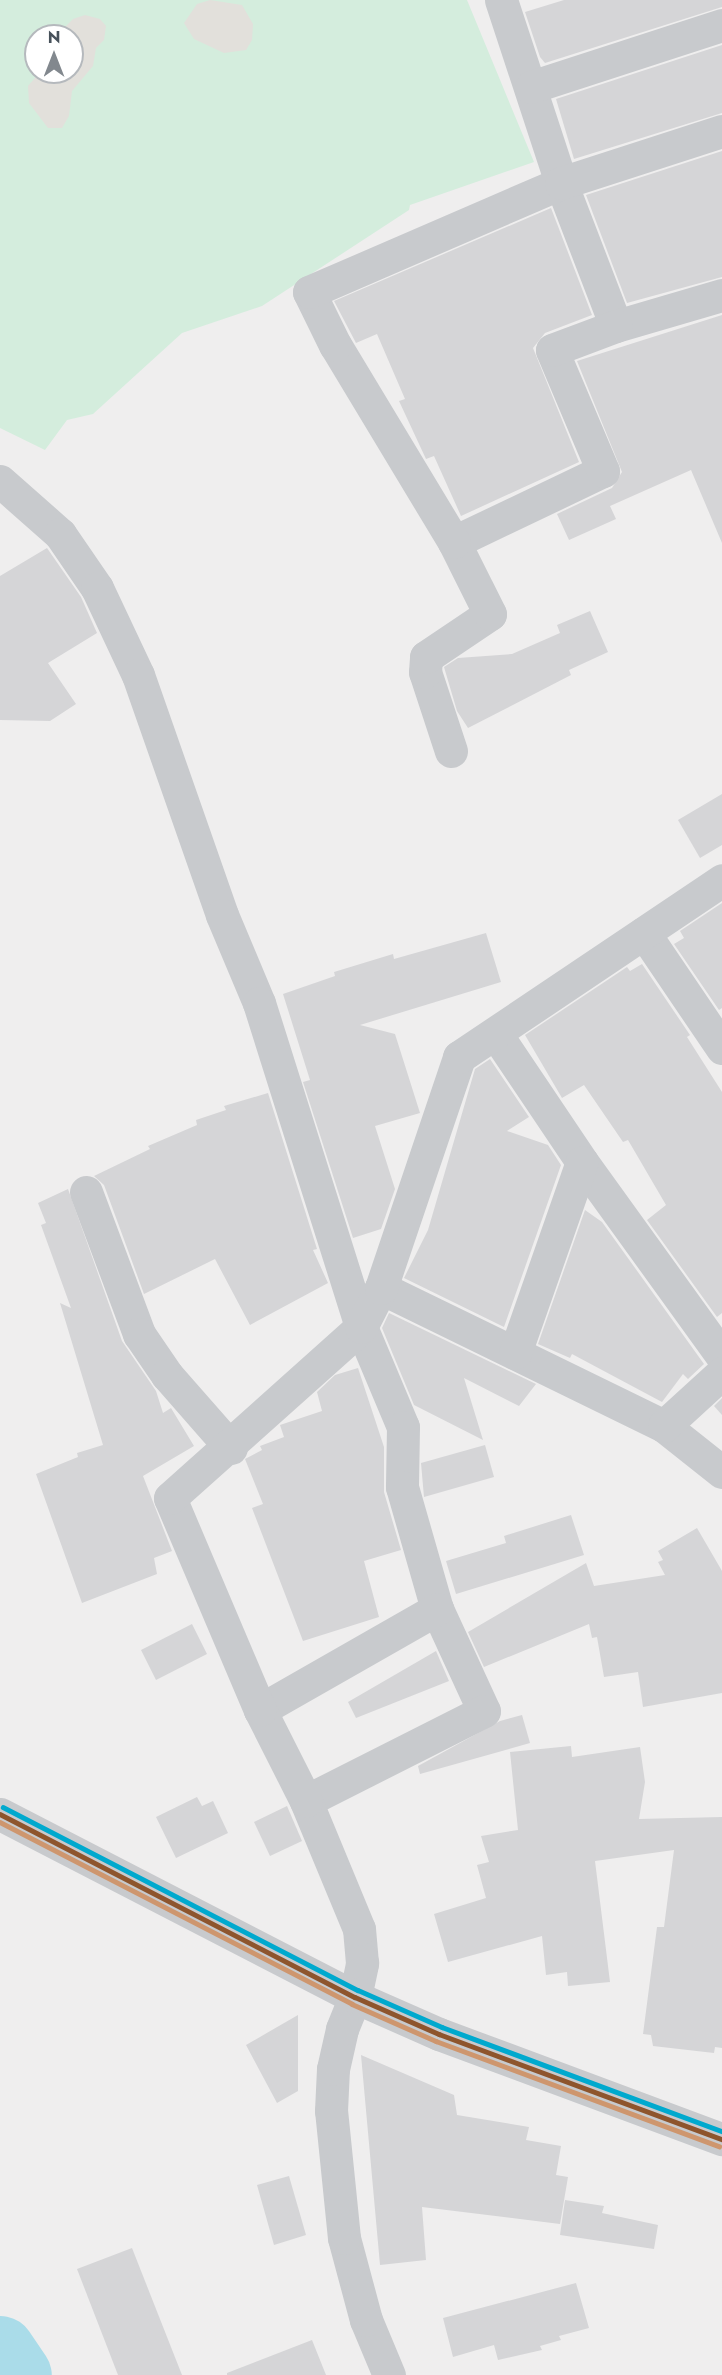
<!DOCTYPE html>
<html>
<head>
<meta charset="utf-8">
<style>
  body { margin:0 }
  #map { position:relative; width:722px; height:2375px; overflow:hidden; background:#efeeee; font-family:Jost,sans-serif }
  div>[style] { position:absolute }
  .green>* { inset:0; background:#d4eddd }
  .sand>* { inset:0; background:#e2e0db }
  .river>* { height:69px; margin:-34.5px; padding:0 34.5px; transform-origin:34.5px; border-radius:34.5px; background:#aadce9 }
  .building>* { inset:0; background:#d5d5d7 }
  .minor>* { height:33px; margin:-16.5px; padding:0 16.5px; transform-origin:16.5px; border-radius:16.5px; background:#c8cacd }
  .bus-1>* { height:4.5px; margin:-2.25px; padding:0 2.25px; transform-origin:2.25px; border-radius:2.25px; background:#8e552d }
  .bus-2>* { height:4.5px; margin:-2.25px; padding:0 2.25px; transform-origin:2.25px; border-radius:2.25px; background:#ce966e }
  .bus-3>* { height:4.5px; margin:-2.25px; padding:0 2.25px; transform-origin:2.25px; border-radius:2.25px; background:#00a9ce }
  span { translate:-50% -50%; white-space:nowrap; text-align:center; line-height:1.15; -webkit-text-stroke:4.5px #fff; paint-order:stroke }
  .north { position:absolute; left:24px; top:24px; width:60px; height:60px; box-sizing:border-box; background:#fff; border:2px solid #b5b9bd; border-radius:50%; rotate:0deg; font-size:16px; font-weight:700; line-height:24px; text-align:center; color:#47515a }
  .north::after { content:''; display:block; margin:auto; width:21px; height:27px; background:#82888e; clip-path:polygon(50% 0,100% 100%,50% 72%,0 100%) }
</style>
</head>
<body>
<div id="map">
  <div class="green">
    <i style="clip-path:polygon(evenodd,0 0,467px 0,534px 162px,410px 205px,409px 210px,262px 306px,182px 333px,93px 414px,67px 420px,45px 450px,0 428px,0 0,36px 36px,72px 36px,72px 72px,36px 72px,36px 36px)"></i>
  </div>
  <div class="sand">
    <i style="clip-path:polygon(210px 0,242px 5px,253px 24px,252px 40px,246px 50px,224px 53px,194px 39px,184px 23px,197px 4px)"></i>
    <i style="clip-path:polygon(85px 15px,100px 19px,106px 26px,104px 40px,96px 48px,93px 66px,72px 91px,69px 116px,62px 128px,48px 128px,29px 103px,28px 86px,40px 72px,72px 72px,72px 36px,62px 36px,63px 29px,73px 19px)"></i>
  </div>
  <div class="river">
    <i style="left:0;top:2350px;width:30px;rotate:56deg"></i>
  </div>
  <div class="building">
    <i style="clip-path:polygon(564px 0,722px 0,722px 7px,545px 63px,540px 57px,525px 12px)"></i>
    <i style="clip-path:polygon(722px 45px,722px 113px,574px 159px,556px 99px)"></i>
    <i style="clip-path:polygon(722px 151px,722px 277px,627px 303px,586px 195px)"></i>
    <i style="clip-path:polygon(551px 208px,592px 315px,545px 333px,533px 348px,579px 462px,461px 516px,434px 456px,426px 459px,399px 401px,405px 399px,377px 334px,356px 343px,334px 301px)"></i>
    <i style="clip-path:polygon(722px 315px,722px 543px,691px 470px,610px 506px,616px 519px,569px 540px,557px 514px,612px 488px,622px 472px,577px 361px)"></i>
    <i style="clip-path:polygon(47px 548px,81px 597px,97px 633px,48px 663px,76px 704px,50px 721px,0 720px,0 576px)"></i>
    <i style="clip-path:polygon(590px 611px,608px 652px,569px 670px,571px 675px,468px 728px,457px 711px,444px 667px,458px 658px,512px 654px,560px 633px,557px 625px)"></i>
    <i style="clip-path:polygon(722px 794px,722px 845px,700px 858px,678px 820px)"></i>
    <i style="clip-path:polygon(722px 903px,722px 1008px,719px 1010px,674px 944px,684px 938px,680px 931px)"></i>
    <i style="clip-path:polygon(486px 933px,501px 982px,360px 1025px,395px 1034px,420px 1113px,375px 1126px,395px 1189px,381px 1229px,353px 1238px,303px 1082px,310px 1080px,283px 994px,335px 976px,334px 972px,393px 954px,394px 959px)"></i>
    <i style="clip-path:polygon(642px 964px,690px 1035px,687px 1037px,722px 1092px,722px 1313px,717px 1317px,647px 1220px,666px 1205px,628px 1140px,623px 1142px,584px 1085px,562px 1098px,525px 1035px,627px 967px,630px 971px)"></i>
    <i style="clip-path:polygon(490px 1059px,529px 1117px,507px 1131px,548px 1145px,561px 1165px,504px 1327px,404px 1278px,428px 1230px,475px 1069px)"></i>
    <i style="clip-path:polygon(268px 1093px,317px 1249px,313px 1250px,328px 1283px,250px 1325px,215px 1259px,144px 1294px,104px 1185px,94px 1176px,150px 1149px,148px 1146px,197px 1125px,196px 1120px,226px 1110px,224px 1106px)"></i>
    <i style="clip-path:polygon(68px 1189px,122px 1341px,156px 1391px,163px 1413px,171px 1408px,194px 1446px,143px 1476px,172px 1551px,154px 1558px,157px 1574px,82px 1603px,36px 1474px,78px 1457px,77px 1453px,103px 1445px,60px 1303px,71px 1308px,41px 1225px,46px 1223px,38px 1203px)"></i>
    <i style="clip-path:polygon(585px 1210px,602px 1222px,704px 1364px,688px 1379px,683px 1374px,662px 1402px,572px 1354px,570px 1358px,538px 1344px)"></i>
    <i style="clip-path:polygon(389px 1313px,536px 1384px,519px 1406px,464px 1378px,483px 1440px,414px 1405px,382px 1328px)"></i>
    <i style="clip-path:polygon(358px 1368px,384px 1447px,384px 1492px,401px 1550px,364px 1561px,379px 1617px,303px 1641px,252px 1508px,263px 1504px,245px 1459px,262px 1450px,260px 1446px,284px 1437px,280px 1425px,322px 1411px,317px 1392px,335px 1375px)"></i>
    <i style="clip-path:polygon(722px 1398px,722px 1415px,714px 1406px)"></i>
    <i style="clip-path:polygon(485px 1445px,494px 1477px,424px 1497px,421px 1463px)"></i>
    <i style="clip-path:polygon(571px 1515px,584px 1555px,456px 1594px,446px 1561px,506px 1543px,504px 1536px)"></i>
    <i style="clip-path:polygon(697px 1528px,722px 1571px,722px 1693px,643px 1707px,638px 1672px,604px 1677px,597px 1637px,592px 1638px,589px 1624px,484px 1667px,468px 1632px,586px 1563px,594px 1586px,665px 1575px,658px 1562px,663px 1560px,658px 1551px)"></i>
    <i style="clip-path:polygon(192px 1624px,207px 1654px,156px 1680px,141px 1650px)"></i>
    <i style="clip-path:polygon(436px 1651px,449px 1681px,356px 1718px,348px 1702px)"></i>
    <i style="clip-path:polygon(522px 1715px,530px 1743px,420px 1774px,418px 1766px,500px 1721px)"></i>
    <i style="clip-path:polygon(571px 1746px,572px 1757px,640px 1747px,645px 1782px,639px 1819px,722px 1817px,722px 2048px,715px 2047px,714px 2053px,653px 2046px,651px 2035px,643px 2034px,657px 1927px,664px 1927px,674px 1850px,595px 1861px,610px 1982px,568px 1986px,567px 1972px,546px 1975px,542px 1936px,448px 1962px,434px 1914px,486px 1898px,477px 1865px,489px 1862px,481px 1836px,518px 1830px,510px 1752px)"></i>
    <i style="clip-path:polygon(197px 1797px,202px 1806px,213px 1801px,228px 1833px,176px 1858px,156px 1817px)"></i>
    <i style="clip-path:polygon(287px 1806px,302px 1841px,270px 1856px,254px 1822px)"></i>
    <i style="clip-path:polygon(298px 2015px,298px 2091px,277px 2103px,246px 2045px)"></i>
    <i style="clip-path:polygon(361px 2055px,454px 2095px,457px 2115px,529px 2127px,526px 2140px,561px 2146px,556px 2175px,568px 2177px,560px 2224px,422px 2207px,426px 2260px,380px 2265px)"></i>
    <i style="clip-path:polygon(289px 2176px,306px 2235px,274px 2245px,257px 2185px)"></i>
    <i style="clip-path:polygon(565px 2200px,604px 2206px,602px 2213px,658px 2225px,654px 2249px,560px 2235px)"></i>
    <i style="clip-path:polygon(132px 2248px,182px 2375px,118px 2375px,77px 2269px)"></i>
    <i style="clip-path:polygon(576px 2283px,589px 2328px,559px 2336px,561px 2340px,540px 2346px,542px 2350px,498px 2360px,494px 2345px,453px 2357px,443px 2318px)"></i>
    <i style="clip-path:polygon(312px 2340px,326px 2375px,227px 2375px,227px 2373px)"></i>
  </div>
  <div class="minor">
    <i style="left:501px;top:0;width:193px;rotate:71.8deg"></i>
    <i style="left:561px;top:183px;width:153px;rotate:69deg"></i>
    <i style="left:616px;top:326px;width:110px;rotate:-16.3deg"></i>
    <i style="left:531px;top:87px;width:201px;rotate:-18deg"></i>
    <i style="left:0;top:481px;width:80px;rotate:41.5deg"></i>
    <i style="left:60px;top:534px;width:65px;rotate:55.6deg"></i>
    <i style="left:97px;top:588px;width:96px;rotate:64.8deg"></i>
    <i style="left:138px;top:675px;width:254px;rotate:70.7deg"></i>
    <i style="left:222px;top:915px;width:95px;rotate:67.2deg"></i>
    <i style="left:259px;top:1003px;width:340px;rotate:72.5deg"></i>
    <i style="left:361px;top:1327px;width:108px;rotate:67.2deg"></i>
    <i style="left:403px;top:1427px;width:60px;rotate:91deg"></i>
    <i style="left:402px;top:1487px;width:127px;rotate:74deg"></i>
    <i style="left:437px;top:1609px;width:112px;rotate:65.3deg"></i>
    <i style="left:484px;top:1711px;width:199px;rotate:153.2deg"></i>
    <i style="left:454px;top:542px;width:165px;rotate:-25.5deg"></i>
    <i style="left:603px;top:471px;width:131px;rotate:-112.9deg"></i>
    <i style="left:552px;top:350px;width:68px;rotate:-20.6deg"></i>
    <i style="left:451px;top:751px;width:83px;rotate:-108.2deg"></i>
    <i style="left:425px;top:672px;width:15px;rotate:-86deg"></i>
    <i style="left:426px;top:657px;width:77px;rotate:-33.9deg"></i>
    <i style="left:490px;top:614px;width:80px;rotate:-116.6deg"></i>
    <i style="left:454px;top:542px;width:230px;rotate:-121.1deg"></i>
    <i style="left:335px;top:345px;width:59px;rotate:-116.1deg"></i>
    <i style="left:309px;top:292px;width:275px;rotate:-23.4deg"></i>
    <i style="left:561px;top:183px;width:169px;rotate:-17.9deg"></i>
    <i style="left:644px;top:933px;width:139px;rotate:55.9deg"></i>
    <i style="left:496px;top:1034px;width:154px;rotate:56.1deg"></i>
    <i style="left:582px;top:1162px;width:239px;rotate:54.2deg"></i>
    <i style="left:86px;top:1192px;width:152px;rotate:69.5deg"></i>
    <i style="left:139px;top:1334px;width:50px;rotate:55.7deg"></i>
    <i style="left:167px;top:1375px;width:97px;rotate:48.8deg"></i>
    <i style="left:381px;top:1288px;width:315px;rotate:26deg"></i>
    <i style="left:664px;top:1426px;width:74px;rotate:38.4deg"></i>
    <i style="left:515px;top:1353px;width:202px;rotate:-70.7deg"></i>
    <i style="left:664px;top:1426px;width:79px;rotate:-42.4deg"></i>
    <i style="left:260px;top:1710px;width:204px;rotate:-29.7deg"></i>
    <i style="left:0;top:1814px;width:399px;rotate:27.3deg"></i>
    <i style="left:355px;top:1997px;width:92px;rotate:23.8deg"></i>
    <i style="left:439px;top:2034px;width:302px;rotate:20.4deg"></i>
    <i style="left:389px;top:2375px;width:60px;rotate:-112.7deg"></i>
    <i style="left:366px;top:2320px;width:85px;rotate:-105deg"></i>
    <i style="left:344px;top:2238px;width:128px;rotate:-95.8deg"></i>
    <i style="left:331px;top:2111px;width:42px;rotate:-87.3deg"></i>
    <i style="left:333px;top:2069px;width:41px;rotate:-77.3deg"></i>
    <i style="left:342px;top:2029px;width:35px;rotate:-68deg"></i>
    <i style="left:355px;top:1997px;width:35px;rotate:-78deg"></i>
    <i style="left:362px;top:1963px;width:34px;rotate:-95deg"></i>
    <i style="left:359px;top:1929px;width:139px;rotate:-112.5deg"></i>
    <i style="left:306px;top:1801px;width:102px;rotate:-116.8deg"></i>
    <i style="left:260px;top:1710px;width:230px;rotate:-113deg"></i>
    <i style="left:170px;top:1498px;width:256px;rotate:-41.8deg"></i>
    <i style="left:361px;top:1327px;width:44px;rotate:-62.9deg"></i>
    <i style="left:381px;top:1288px;width:244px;rotate:-71.3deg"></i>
    <i style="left:459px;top:1057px;width:317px;rotate:-33.9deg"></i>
  </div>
  <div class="bus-1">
    <i style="left:0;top:1814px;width:399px;rotate:27.3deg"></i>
    <i style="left:355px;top:1997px;width:92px;rotate:23.8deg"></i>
    <i style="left:439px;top:2034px;width:302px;rotate:20.4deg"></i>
  </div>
  <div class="bus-2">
    <i style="left:0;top:1822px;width:396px;rotate:27.3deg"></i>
    <i style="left:352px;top:2004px;width:92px;rotate:23.8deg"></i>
    <i style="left:436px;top:2041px;width:302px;rotate:20.4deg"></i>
  </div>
  <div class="bus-3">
    <i style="left:3px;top:1807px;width:399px;rotate:27.3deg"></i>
    <i style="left:358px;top:1990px;width:92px;rotate:23.8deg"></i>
    <i style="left:442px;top:2027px;width:299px;rotate:20.4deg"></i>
  </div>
  <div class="north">N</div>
</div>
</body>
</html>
